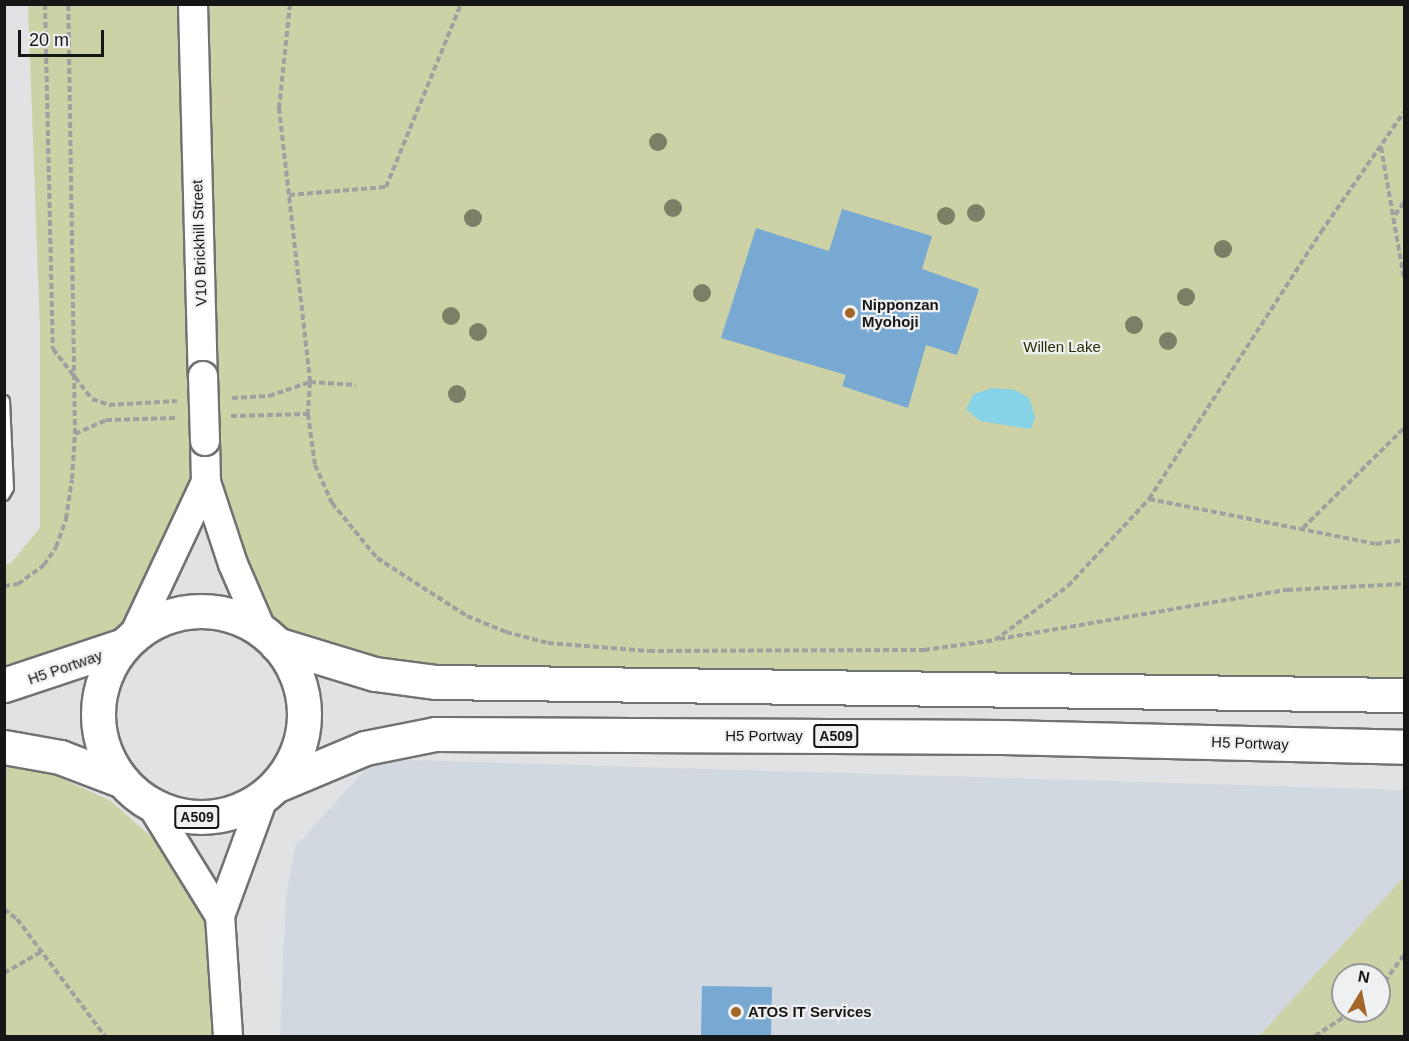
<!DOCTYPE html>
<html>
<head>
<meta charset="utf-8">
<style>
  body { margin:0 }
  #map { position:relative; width:1409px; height:1041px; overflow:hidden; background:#e1e2e3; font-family:Helvetica,sans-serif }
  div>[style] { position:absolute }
  .built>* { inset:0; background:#d1d8df }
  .green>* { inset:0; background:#ccd2a6 }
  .water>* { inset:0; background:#86d3e7 }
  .building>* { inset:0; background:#78a9d3 }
  .path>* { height:4px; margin-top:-2px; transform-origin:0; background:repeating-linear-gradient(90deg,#9fa0a0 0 6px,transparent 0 9px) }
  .roads { filter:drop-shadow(2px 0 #717272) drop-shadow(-2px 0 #717272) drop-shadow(0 2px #717272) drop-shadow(0 -2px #717272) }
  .service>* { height:10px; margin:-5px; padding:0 5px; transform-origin:5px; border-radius:5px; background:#fff }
  .tertiary>* { height:28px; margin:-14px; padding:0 14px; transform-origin:14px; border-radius:14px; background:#fff }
  .primary>* { height:33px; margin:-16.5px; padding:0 16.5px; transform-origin:16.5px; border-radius:16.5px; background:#fff }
  .primary>.ring { margin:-16.5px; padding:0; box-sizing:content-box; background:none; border:33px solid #fff; border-radius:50% }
  .bridges { filter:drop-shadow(2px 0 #717272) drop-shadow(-2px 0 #717272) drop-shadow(0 2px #717272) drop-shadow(0 -2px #717272) }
  .tertiary-bridge>* { height:28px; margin:-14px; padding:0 14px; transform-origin:14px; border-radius:14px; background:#fff }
  .trees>* { width:18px; height:18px; margin:-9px; border-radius:50%; background:#7c7e66 }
  .dots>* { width:16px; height:16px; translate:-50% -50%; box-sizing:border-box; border:3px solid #eef0f1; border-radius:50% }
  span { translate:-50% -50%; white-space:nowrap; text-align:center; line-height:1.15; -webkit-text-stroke:4.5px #eef0f1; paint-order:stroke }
  .shield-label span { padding:2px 4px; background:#eef0f1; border:2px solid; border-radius:4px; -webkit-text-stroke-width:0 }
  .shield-label { font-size:14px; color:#151616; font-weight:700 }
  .street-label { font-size:15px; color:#151616 }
  .poi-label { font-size:15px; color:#151616; font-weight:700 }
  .left { translate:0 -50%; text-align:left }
  .park-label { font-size:15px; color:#292c00 }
  .frame { position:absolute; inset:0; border:6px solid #151616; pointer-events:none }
  .north { position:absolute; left:1331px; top:963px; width:60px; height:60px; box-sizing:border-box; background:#eef0f1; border:2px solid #979999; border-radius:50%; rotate:10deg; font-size:16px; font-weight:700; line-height:24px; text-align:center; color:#151616 }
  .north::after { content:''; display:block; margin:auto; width:21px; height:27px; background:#a26629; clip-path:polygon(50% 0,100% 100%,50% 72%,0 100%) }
  .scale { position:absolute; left:18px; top:30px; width:86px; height:27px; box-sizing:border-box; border:3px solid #151616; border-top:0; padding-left:8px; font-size:18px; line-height:21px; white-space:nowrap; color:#151616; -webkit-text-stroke:4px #eef0f1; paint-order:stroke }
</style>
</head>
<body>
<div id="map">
  <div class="built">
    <i style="clip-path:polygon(375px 759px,1404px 790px,1404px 877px,1259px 1036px,280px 1036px,286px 897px,295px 847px)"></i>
  </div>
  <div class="green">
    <i style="clip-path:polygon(28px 5px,1404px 5px,1404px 695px,436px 682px,276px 644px,207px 483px,134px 635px,5px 685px,4px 564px,10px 564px,40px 528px,40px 330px)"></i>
    <i style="clip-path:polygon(4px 766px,52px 774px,111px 801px,155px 840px,185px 878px,207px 927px,219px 1036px,5px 1036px)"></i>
    <i style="clip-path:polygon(evenodd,1404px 877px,1404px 1036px,1259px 1036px,1404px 877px,1343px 975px,1379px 975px,1379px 1011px,1343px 1011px,1343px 975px)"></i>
  </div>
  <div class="water">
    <i style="clip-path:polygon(993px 388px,1015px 390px,1029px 398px,1035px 417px,1031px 429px,980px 421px,966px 409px,974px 394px)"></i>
  </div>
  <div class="building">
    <i style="clip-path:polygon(842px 209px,932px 236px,922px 269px,979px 289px,957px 355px,926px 345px,908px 408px,842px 386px,846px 375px,721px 338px,756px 228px,829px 251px)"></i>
    <i style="clip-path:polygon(702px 986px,772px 987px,771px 1036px,701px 1036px)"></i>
  </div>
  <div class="path">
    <i style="left:45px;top:4px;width:345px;rotate:88.7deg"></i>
    <i style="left:53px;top:349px;width:63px;rotate:52deg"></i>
    <i style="left:92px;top:399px;width:18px;rotate:19deg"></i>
    <i style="left:109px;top:405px;width:68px;rotate:-3.4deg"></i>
    <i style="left:290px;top:4px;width:105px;rotate:96deg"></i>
    <i style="left:279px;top:108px;width:276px;rotate:83.5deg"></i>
    <i style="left:310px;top:382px;width:32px;rotate:94deg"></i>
    <i style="left:308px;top:414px;width:51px;rotate:82.2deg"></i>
    <i style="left:315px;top:465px;width:42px;rotate:65.9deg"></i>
    <i style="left:332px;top:503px;width:71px;rotate:50.7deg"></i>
    <i style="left:377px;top:558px;width:107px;rotate:32.8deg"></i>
    <i style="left:467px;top:616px;width:42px;rotate:22.3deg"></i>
    <i style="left:506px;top:632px;width:43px;rotate:14.7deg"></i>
    <i style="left:548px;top:643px;width:101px;rotate:4.5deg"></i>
    <i style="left:649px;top:651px;width:275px;rotate:-0.2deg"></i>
    <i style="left:924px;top:650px;width:72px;rotate:-8deg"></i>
    <i style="left:995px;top:640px;width:91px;rotate:-36.5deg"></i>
    <i style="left:1068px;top:586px;width:119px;rotate:-47deg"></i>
    <i style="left:1149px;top:499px;width:318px;rotate:-57.2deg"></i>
    <i style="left:1321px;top:232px;width:146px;rotate:-55.3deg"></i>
    <i style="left:1381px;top:147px;width:134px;rotate:80.1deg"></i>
    <i style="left:289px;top:195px;width:97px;rotate:-4.7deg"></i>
    <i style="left:386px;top:187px;width:198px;rotate:-67.7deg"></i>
    <i style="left:1395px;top:215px;width:16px;rotate:-55deg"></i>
    <i style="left:232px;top:398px;width:37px;rotate:-3deg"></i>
    <i style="left:269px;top:396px;width:43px;rotate:-18.9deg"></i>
    <i style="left:310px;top:382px;width:46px;rotate:3.7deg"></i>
    <i style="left:231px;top:416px;width:77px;rotate:-1.5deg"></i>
    <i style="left:75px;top:434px;width:34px;rotate:-24deg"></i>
    <i style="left:106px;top:420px;width:70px;rotate:-1.6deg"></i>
    <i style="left:1149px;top:499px;width:231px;rotate:11.2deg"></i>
    <i style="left:1376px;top:544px;width:28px;rotate:-8deg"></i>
    <i style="left:1303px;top:528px;width:142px;rotate:-44.7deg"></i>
    <i style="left:4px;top:586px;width:14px;rotate:-8deg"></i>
    <i style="left:18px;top:584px;width:32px;rotate:-36deg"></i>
    <i style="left:44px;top:565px;width:22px;rotate:-56deg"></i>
    <i style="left:56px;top:547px;width:30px;rotate:-70deg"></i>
    <i style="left:66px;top:519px;width:40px;rotate:-81.5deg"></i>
    <i style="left:72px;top:479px;width:45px;rotate:-86.2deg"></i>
    <i style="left:75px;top:434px;width:430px;rotate:-90.9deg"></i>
    <i style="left:999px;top:639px;width:292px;rotate:-9.7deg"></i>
    <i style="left:1287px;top:590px;width:117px;rotate:-2.9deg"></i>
    <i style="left:4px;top:909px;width:16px;rotate:38deg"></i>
    <i style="left:17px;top:919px;width:146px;rotate:53.1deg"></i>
    <i style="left:4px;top:973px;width:43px;rotate:-29.6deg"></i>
    <i style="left:1379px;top:989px;width:42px;rotate:-53.7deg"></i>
    <i style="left:1315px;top:1036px;width:45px;rotate:-33.3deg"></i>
  </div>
  <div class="roads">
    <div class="service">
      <i style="left:4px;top:401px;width:87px;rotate:87.4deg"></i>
      <i style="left:8px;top:488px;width:8px;rotate:120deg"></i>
    </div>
    <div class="tertiary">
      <i style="left:193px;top:4px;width:372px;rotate:88.5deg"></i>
      <i style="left:205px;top:441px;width:41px;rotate:88.6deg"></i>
      <i style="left:206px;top:482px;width:86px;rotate:71.8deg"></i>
      <i style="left:233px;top:564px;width:73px;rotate:66.6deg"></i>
      <i style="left:134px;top:635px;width:169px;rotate:-64.8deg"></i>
      <i style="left:152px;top:806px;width:129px;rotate:58.3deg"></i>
      <i style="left:228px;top:1036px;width:120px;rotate:-93.8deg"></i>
      <i style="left:220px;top:916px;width:128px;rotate:-69.9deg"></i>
    </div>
    <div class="primary">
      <i class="ring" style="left:98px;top:611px;width:173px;height:173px"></i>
      <i style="left:276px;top:644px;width:103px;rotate:16.9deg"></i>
      <i style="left:375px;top:674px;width:62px;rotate:7.5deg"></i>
      <i style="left:436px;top:682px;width:968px;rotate:0.77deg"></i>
      <i style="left:4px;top:685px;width:126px;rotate:-18.4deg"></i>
      <i style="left:4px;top:747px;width:57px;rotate:10.1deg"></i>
      <i style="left:60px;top:757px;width:64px;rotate:21deg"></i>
      <i style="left:277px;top:785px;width:95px;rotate:-22.8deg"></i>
      <i style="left:365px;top:748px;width:71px;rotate:-11.3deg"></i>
      <i style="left:435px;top:734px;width:568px;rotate:0.3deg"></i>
      <i style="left:1003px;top:737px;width:401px;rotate:1.4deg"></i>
    </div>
  </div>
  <div class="bridges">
    <div class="tertiary-bridge">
      <i style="left:203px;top:376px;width:65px;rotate:88.2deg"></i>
    </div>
  </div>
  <div class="trees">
    <i style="left:658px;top:142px"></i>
    <i style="left:673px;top:208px"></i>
    <i style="left:976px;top:213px"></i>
    <i style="left:946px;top:216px"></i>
    <i style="left:473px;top:218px"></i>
    <i style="left:1223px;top:249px"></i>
    <i style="left:702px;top:293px"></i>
    <i style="left:1186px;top:297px"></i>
    <i style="left:451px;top:316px"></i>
    <i style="left:1134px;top:325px"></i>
    <i style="left:478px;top:332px"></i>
    <i style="left:1168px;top:341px"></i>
    <i style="left:457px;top:394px"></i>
  </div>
  <div class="dots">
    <i style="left:850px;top:313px;background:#a26629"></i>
    <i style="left:736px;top:1012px;background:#a26629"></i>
  </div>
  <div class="shield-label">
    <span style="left:836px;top:736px">A509</span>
    <span style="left:197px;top:817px">A509</span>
  </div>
  <div class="street-label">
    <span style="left:199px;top:243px;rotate:-92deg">V10 Brickhill Street</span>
    <span style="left:65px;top:667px;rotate:-19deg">H5 Portway</span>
    <span style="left:764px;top:736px">H5 Portway</span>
    <span style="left:1250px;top:743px;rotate:2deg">H5 Portway</span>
  </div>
  <div class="poi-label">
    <span class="left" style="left:862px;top:313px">Nipponzan<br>Myohoji</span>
    <span class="left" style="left:748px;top:1012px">ATOS IT Services</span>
  </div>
  <div class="park-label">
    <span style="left:1062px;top:347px">Willen Lake</span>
  </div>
  <div class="frame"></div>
  <div class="north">N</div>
  <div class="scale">20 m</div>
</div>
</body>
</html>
